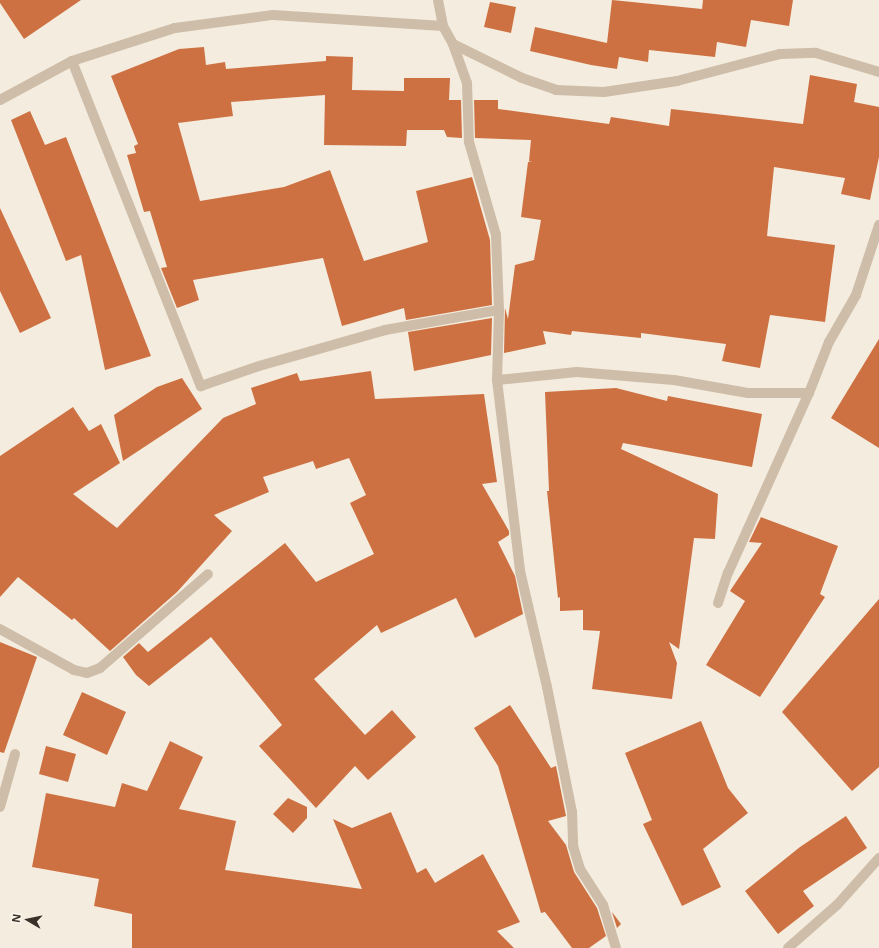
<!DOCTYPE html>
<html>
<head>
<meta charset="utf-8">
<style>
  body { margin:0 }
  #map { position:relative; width:879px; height:948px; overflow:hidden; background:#f4ecde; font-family:"Open Sans",sans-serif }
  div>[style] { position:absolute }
  .building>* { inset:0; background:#ce7142 }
  .street>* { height:10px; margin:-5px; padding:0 5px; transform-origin:5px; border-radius:5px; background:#cebda8 }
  span { translate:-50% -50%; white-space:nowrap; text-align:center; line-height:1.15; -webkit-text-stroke:3.5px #fbf5eb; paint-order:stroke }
  .north { position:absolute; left:8px; top:900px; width:40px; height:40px; -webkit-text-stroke:3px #fbf5eb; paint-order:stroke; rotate:279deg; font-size:11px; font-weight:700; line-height:16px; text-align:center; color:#3a3029 }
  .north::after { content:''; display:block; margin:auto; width:14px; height:18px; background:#3a3029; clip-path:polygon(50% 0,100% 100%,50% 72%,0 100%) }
</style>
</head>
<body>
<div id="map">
  <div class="building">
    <i style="clip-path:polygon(0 0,81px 0,24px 39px,0 3px)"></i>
    <i style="clip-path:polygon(612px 0,702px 9px,703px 0,793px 0,789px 26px,751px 20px,746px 47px,717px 42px,715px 57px,649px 50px,648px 62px,619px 57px,617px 69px,591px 65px,530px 51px,535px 27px,607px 43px)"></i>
    <i style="clip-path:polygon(490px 2px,516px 7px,511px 33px,484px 27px)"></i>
    <i style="clip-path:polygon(204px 47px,206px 65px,225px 62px,226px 69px,326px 61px,326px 56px,353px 57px,352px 90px,404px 91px,404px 78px,450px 78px,449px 100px,461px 100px,462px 138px,447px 137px,444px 130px,407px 130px,406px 146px,324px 145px,325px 95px,231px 102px,233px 116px,178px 123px,200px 201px,284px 187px,330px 170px,364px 261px,428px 242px,416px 191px,472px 177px,490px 240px,492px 305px,406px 320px,404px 308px,342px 326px,323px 258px,193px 280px,199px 300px,177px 308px,161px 268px,167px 267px,150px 211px,144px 212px,127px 155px,136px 153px,134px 146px,138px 144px,111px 76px,179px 49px)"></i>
    <i style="clip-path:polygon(810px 75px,857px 84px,854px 102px,879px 107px,879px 157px,870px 200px,841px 194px,845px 178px,774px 167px,767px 236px,835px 245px,825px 322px,770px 315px,760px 368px,722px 361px,726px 344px,641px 333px,641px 338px,572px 331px,571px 335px,543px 331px,546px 344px,504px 353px,505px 308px,508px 319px,515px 265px,534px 260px,541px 220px,521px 217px,528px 162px,532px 161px,529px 161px,531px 140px,475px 138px,474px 100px,498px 100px,498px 109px,609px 124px,611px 117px,669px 126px,671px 109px,803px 124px)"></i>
    <i style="clip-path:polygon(30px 111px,45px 145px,66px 137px,151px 356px,105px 370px,81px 255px,66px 261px,11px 120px)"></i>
    <i style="clip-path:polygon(0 208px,51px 318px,20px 333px,0 291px)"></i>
    <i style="clip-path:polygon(492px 318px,491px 355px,414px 371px,408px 332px)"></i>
    <i style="clip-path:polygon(879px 339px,879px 448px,831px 418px)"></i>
    <i style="clip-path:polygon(371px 371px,375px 399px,484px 394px,497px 482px,482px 484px,509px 531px,509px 535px,498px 542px,515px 576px,523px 614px,475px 638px,456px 598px,381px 633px,377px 625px,314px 679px,365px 735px,392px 710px,416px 737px,368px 780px,355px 766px,316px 808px,259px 746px,282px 725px,211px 637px,149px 686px,136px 675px,123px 657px,139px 643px,148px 652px,285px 543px,316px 582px,374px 554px,350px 503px,366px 495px,349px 458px,316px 469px,313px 461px,263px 477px,269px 492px,214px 515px,232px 531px,177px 592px,110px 651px,74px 618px,72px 620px,18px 577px,0 597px,0 456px,73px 407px,89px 431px,101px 424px,120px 463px,73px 494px,117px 528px,223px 418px,256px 404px,251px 388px,297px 373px,300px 381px)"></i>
    <i style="clip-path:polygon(182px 378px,202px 409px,123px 461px,114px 415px,157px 387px)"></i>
    <i style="clip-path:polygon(616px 388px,667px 401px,668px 396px,762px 414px,752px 467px,623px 443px,621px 449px,718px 494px,715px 539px,694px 538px,679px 649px,669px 642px,677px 663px,672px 699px,592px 689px,600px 631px,583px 630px,583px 610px,560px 611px,560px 597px,558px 598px,547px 491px,549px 491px,545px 392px)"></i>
    <i style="clip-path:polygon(761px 517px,838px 546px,820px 594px,825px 597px,760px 697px,706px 665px,745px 601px,730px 591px,762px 543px,749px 542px)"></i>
    <i style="clip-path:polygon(879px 599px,879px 767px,852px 791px,782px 712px)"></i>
    <i style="clip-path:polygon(0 642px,37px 657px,4px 753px,0 752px)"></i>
    <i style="clip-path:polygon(82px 692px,126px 712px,107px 755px,63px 735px)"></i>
    <i style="clip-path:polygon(510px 705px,551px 768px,556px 766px,566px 816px,548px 821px,566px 845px,574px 872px,597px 908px,606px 936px,589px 948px,572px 948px,545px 912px,541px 913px,498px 766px,474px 728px)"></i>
    <i style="clip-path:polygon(701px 721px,728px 788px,748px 813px,703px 849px,721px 887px,682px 906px,643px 824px,652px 820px,625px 753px)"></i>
    <i style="clip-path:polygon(170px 741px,203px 757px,179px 809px,236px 821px,225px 870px,362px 889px,333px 819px,352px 828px,391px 812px,417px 873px,426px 868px,435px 883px,483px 854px,520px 922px,497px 931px,514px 948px,132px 948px,132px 914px,94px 906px,99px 879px,32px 867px,46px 793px,115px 807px,122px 783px,147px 791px)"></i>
    <i style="clip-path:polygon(46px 746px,76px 754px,68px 782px,39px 774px)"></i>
    <i style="clip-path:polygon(288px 798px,307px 807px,307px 818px,293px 833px,273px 814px)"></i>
    <i style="clip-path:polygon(846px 816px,867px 848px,803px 891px,814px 906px,778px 934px,745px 891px,800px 847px)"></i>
    <i style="clip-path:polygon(612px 912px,621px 924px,617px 928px)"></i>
  </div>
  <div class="street">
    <i style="left:438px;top:0;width:26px;rotate:79deg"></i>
    <i style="left:453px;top:44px;width:77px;rotate:26.2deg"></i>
    <i style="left:522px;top:78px;width:36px;rotate:19deg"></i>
    <i style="left:556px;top:90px;width:48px;rotate:2.4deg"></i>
    <i style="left:604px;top:92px;width:74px;rotate:-8.6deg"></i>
    <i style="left:677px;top:81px;width:106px;rotate:-14.7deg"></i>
    <i style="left:780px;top:54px;width:36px;rotate:-2deg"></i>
    <i style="left:816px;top:53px;width:66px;rotate:16.8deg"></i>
    <i style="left:72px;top:61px;width:350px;rotate:68.4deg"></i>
    <i style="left:201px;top:386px;width:61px;rotate:-19deg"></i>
    <i style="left:259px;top:366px;width:131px;rotate:-15.9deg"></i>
    <i style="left:385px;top:330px;width:116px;rotate:-10deg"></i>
    <i style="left:0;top:100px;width:82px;rotate:-28.4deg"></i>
    <i style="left:72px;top:61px;width:108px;rotate:-17.8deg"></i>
    <i style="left:175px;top:28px;width:99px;rotate:-7.6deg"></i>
    <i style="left:273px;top:15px;width:170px;rotate:3.7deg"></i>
    <i style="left:443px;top:26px;width:21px;rotate:61deg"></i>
    <i style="left:453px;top:44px;width:41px;rotate:70.3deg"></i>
    <i style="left:467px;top:83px;width:59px;rotate:88.1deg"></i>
    <i style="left:469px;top:142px;width:97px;rotate:73.8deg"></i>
    <i style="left:496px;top:235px;width:75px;rotate:87.7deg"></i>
    <i style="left:499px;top:310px;width:70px;rotate:91.6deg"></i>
    <i style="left:497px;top:380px;width:192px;rotate:83.1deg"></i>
    <i style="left:520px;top:571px;width:119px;rotate:76.9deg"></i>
    <i style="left:547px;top:687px;width:127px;rotate:78.7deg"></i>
    <i style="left:572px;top:812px;width:34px;rotate:88deg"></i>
    <i style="left:573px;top:846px;width:24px;rotate:73deg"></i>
    <i style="left:580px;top:869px;width:43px;rotate:57.4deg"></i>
    <i style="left:603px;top:905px;width:45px;rotate:73.2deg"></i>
    <i style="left:497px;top:380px;width:80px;rotate:-5.7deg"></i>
    <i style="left:577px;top:372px;width:97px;rotate:4.7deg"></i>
    <i style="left:674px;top:380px;width:75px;rotate:10deg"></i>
    <i style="left:748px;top:393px;width:61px"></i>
    <i style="left:809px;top:393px;width:55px;rotate:-68.6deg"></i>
    <i style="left:829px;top:342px;width:54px;rotate:-60.1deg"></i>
    <i style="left:856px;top:295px;width:74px;rotate:-71.8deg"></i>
    <i style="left:718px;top:603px;width:32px;rotate:-72deg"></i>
    <i style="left:728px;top:573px;width:197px;rotate:-65.8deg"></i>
    <i style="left:0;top:629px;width:85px;rotate:29deg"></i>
    <i style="left:74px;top:670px;width:13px;rotate:13deg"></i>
    <i style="left:87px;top:673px;width:14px;rotate:-21deg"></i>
    <i style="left:100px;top:668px;width:143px;rotate:-41deg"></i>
    <i style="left:0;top:807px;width:55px;rotate:-74.2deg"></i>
    <i style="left:788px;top:948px;width:65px;rotate:-41.3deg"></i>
    <i style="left:837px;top:905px;width:63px;rotate:-48.2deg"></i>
  </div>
  <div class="north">N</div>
</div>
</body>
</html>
